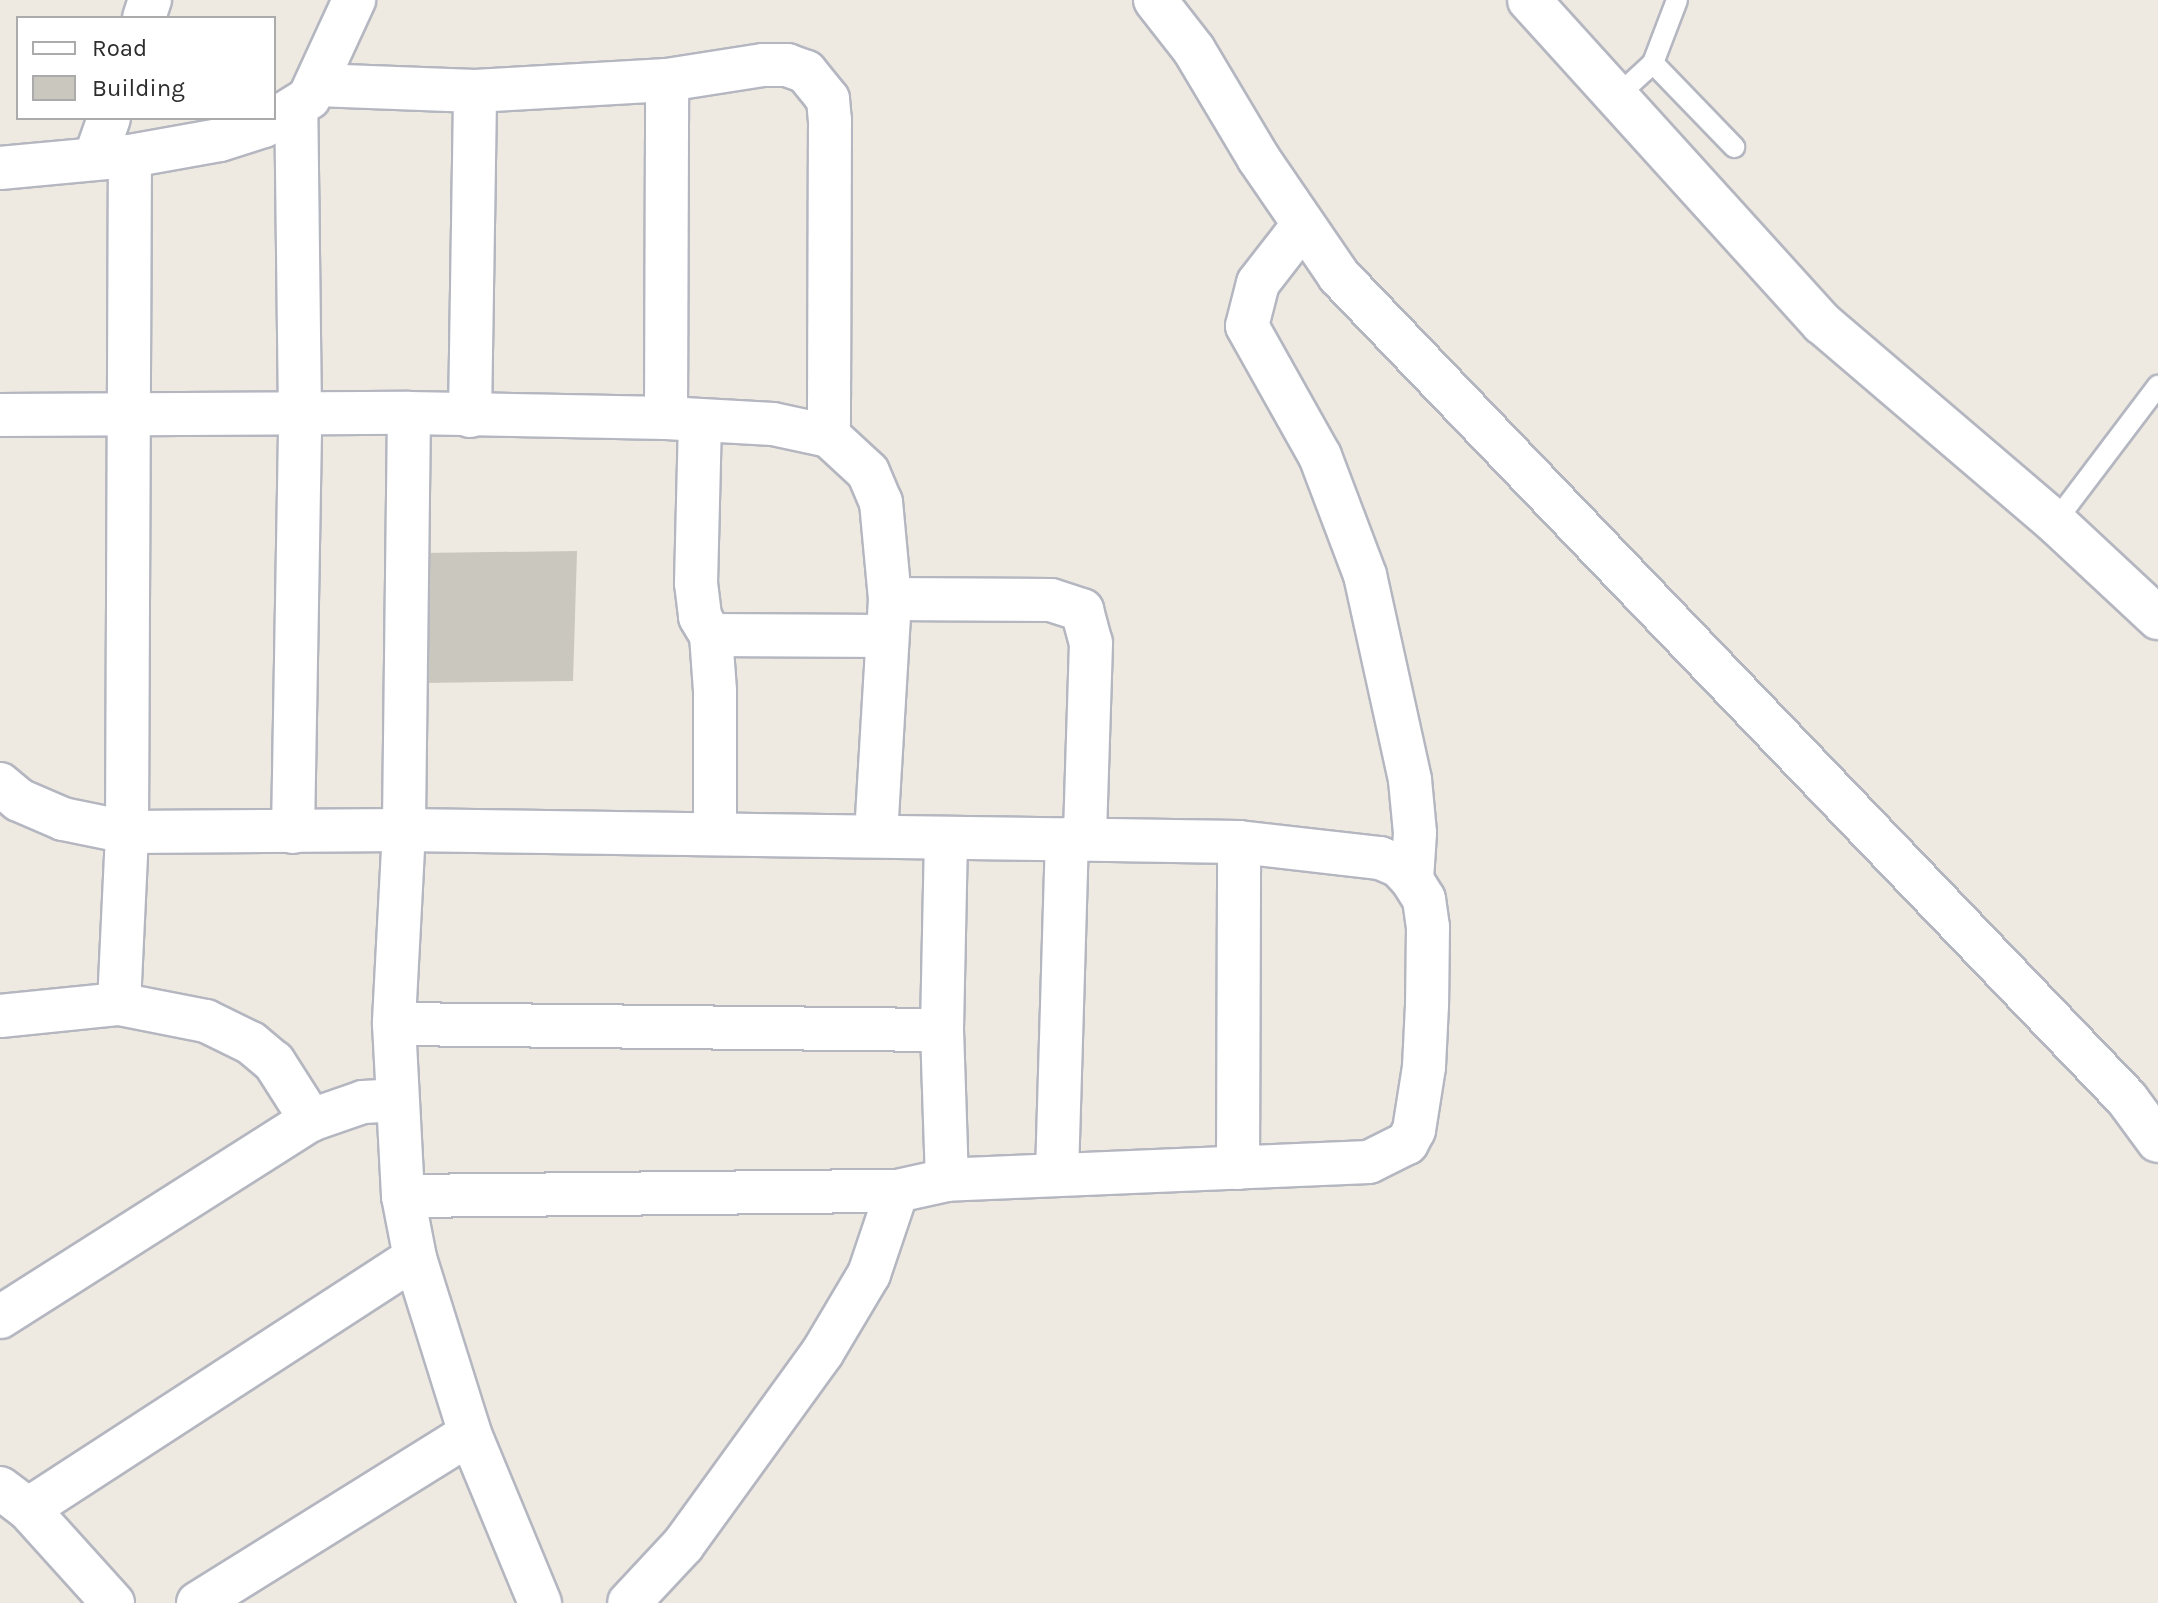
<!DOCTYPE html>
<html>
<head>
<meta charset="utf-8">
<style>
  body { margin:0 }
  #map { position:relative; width:2158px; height:1603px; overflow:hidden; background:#eee9e1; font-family:Karla,sans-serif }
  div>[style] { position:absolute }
  .building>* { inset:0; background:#cac7bf }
  .roads { filter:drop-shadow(2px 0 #b4b6c0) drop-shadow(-2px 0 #b4b6c0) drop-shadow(0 2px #b4b6c0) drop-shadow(0 -2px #b4b6c0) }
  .lane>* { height:20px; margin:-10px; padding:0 10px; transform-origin:10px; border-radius:10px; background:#fff }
  .street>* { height:42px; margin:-21px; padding:0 21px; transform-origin:21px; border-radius:21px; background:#fff }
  span { translate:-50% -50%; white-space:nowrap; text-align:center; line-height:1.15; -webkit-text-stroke:8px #fff; paint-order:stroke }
  .legend { position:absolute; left:16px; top:16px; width:260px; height:104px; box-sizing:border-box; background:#fff; border:2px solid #ababab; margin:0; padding:10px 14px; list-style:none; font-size:24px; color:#2d2d2d }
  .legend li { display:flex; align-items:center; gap:16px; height:40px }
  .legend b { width:40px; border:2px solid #ababab }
</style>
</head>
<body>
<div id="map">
  <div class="building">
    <i style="clip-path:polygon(577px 551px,573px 681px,420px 683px,423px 553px)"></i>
  </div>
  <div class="roads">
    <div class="lane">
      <i style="left:1653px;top:63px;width:117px;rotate:46deg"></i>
      <i style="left:1614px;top:99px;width:53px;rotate:-42.7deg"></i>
      <i style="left:1653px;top:63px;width:67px;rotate:-69.1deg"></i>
      <i style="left:2055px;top:522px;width:171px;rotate:-52.9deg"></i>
    </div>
    <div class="street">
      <i style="left:1155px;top:0;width:63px;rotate:52deg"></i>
      <i style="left:1194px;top:50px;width:127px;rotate:59.2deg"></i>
      <i style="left:1259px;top:159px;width:142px;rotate:55.6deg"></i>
      <i style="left:1339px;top:276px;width:1139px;rotate:46.24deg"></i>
      <i style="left:2127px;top:1099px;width:52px;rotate:53.6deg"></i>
      <i style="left:1529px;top:0;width:436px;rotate:47.8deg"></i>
      <i style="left:1822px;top:323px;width:306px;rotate:40.5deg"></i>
      <i style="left:2055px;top:522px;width:141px;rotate:43deg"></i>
      <i style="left:144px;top:18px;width:19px;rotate:-72deg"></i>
      <i style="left:317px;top:85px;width:158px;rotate:2.2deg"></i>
      <i style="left:475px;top:91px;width:192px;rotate:-3.3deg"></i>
      <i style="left:667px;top:80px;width:97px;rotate:-8.9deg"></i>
      <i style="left:763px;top:65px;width:24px"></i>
      <i style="left:787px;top:65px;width:20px;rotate:20deg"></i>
      <i style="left:806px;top:72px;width:35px;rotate:51deg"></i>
      <i style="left:828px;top:99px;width:21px;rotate:85deg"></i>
      <i style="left:830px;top:120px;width:316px;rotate:90.2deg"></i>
      <i style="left:95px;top:158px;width:42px;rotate:-70.7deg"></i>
      <i style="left:0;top:168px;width:131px;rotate:-5.3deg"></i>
      <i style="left:130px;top:156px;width:91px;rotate:-10.1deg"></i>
      <i style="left:220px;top:140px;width:46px;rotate:-17.7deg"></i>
      <i style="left:264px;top:126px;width:53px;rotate:-31.9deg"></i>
      <i style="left:309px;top:98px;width:108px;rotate:-65.3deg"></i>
      <i style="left:1303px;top:225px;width:73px;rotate:127.8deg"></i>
      <i style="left:1258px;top:283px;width:44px;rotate:104.3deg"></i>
      <i style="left:1247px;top:326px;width:149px;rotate:60.7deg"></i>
      <i style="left:1320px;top:456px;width:127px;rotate:69.3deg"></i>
      <i style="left:1365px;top:575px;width:210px;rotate:77.6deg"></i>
      <i style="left:1410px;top:780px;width:53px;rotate:84.6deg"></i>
      <i style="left:1415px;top:833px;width:47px;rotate:93.7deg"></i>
      <i style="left:409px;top:413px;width:417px;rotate:90.7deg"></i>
      <i style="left:404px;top:830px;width:194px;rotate:93deg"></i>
      <i style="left:394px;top:1024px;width:172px;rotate:87deg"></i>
      <i style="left:403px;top:1196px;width:63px;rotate:79deg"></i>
      <i style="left:415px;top:1258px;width:184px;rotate:72.6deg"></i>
      <i style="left:470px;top:1434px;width:183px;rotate:67.5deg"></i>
      <i style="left:0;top:415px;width:409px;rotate:-0.3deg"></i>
      <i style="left:409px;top:413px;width:257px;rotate:1.1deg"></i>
      <i style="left:666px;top:418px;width:107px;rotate:3.2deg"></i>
      <i style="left:773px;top:424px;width:57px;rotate:12.1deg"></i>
      <i style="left:829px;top:436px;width:53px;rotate:42.7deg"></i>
      <i style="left:868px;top:472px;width:33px;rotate:67deg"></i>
      <i style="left:881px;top:502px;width:97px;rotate:84.7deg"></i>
      <i style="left:890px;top:599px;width:236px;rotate:93.4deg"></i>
      <i style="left:470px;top:416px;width:325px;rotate:-89.1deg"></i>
      <i style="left:666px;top:418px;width:338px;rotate:-89.8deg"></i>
      <i style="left:700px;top:420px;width:163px;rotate:91.4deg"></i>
      <i style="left:696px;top:583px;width:34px;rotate:83deg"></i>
      <i style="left:700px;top:617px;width:21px;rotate:59deg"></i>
      <i style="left:711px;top:635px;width:56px;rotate:85.9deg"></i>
      <i style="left:715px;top:691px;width:143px;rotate:90deg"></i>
      <i style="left:890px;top:599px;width:161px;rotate:0.4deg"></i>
      <i style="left:1051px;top:600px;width:33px;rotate:18deg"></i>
      <i style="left:1082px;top:610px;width:34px;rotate:75deg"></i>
      <i style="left:1091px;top:643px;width:196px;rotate:91.8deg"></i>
      <i style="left:711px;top:635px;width:176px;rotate:0.3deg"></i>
      <i style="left:0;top:784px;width:25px;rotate:40deg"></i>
      <i style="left:19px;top:800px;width:48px;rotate:23.4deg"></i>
      <i style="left:63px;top:819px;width:65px;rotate:11.5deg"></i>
      <i style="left:127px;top:832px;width:277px;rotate:-0.4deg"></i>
      <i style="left:404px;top:830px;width:835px;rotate:0.82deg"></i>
      <i style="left:1239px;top:842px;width:142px;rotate:6.5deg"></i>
      <i style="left:1380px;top:858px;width:21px;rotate:23deg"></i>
      <i style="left:1399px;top:866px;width:19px;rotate:47deg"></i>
      <i style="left:1412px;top:880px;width:22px;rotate:58deg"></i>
      <i style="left:1424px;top:899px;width:28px;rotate:82deg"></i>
      <i style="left:1428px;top:927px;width:78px;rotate:90.7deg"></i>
      <i style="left:1427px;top:1005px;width:62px;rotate:92.8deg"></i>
      <i style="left:1424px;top:1067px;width:64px;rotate:99deg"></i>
      <i style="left:1414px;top:1130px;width:15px;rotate:118deg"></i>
      <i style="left:1407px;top:1143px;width:42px;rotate:153.4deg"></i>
      <i style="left:1369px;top:1162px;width:422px;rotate:177.6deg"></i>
      <i style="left:947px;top:1180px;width:51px;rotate:167.6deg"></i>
      <i style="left:897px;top:1191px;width:88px;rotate:108.6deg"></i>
      <i style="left:869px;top:1274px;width:92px;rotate:120.7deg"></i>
      <i style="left:822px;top:1353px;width:237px;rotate:125.9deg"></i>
      <i style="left:683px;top:1545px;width:79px;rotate:133deg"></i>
      <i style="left:293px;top:832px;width:417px;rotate:-89deg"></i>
      <i style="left:300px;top:415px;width:306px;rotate:-90.7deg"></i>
      <i style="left:946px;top:838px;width:192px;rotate:91.2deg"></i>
      <i style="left:942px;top:1030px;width:150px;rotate:88.1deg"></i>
      <i style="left:119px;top:1004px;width:172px;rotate:-87.3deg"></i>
      <i style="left:127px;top:832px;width:676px;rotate:-89.75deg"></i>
      <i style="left:0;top:1016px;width:120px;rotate:-5.8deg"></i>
      <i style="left:119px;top:1004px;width:89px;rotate:11.1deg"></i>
      <i style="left:206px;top:1021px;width:50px;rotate:26.1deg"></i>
      <i style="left:251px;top:1043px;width:30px;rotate:40deg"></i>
      <i style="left:274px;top:1062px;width:69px;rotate:57.5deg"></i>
      <i style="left:394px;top:1024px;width:548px;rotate:0.63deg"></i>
      <i style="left:1238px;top:1168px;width:326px;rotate:-89.8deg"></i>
      <i style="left:1057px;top:1174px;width:335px;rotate:-88.3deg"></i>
      <i style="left:403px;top:1196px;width:494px;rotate:-0.6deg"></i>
      <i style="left:0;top:1317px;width:368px;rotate:-32.4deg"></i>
      <i style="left:311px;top:1120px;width:55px;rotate:-19.1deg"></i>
      <i style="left:363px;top:1102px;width:33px;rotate:-3deg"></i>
      <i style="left:0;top:1488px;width:35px;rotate:37deg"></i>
      <i style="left:28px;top:1509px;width:127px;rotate:47.9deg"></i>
      <i style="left:28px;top:1509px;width:461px;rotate:-33deg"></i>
      <i style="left:198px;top:1603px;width:320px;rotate:-31.9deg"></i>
    </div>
  </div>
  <ul class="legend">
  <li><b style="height:10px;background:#fff"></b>Road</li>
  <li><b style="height:22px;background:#cac7bf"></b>Building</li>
  </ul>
</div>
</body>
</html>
